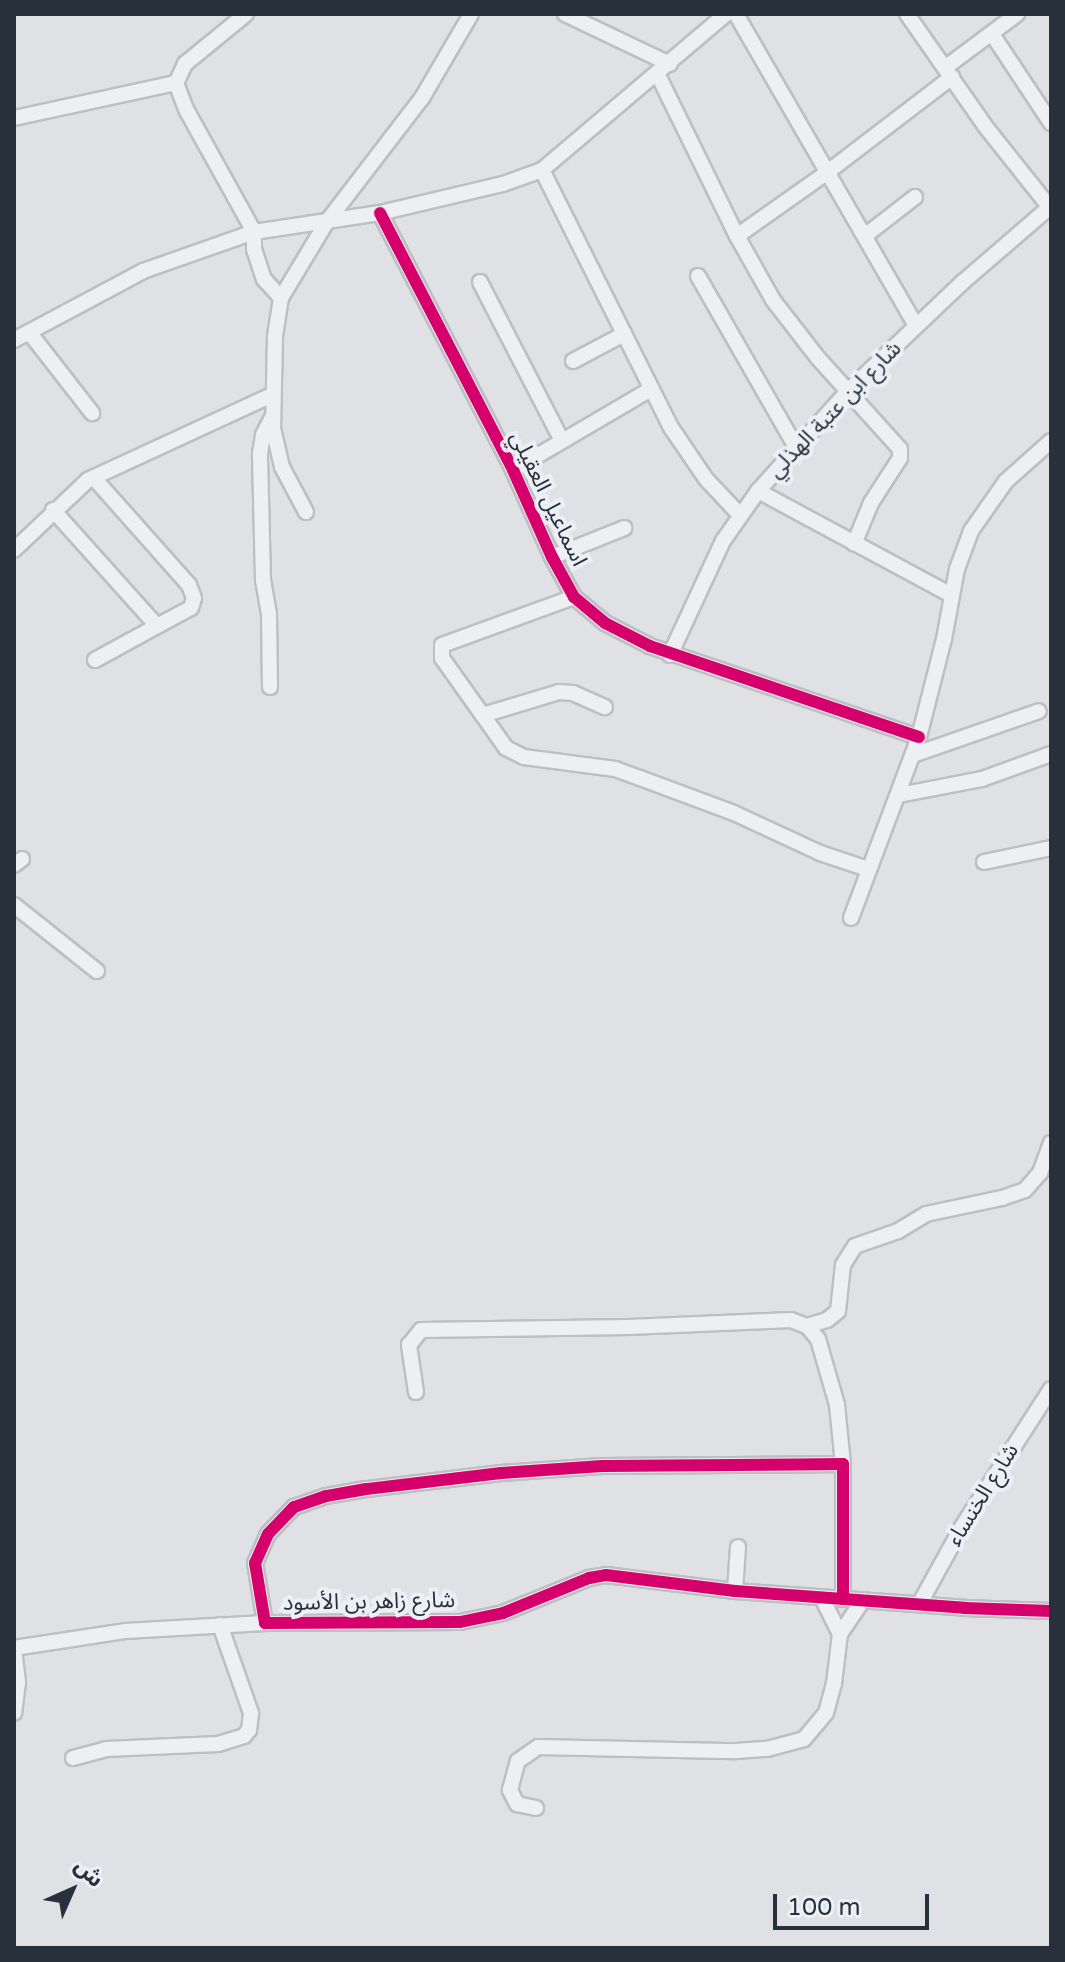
<!DOCTYPE html>
<html>
<head>
<meta charset="utf-8">
<style>
  body { margin:0 }
  #map { position:relative; width:1065px; height:1962px; overflow:hidden; background:#dfe1e4; font-family:"Varela Round","Noto Sans Arabic",sans-serif }
  div>[style] { position:absolute }
  .roads { filter:drop-shadow(2px 0 #bdbfc2) drop-shadow(-2px 0 #bdbfc2) drop-shadow(0 2px #bdbfc2) drop-shadow(0 -2px #bdbfc2) }
  .minor>* { height:14px; margin:-7px; padding:0 7px; transform-origin:7px; border-radius:7px; background:#eeeff0 }
  .cycleway>* { height:12px; margin:-6px; padding:0 6px; transform-origin:6px; border-radius:6px; background:#d6006c }
  span { translate:-50% -50%; white-space:nowrap; text-align:center; line-height:1.15; -webkit-text-stroke:8px #ecf0f4; paint-order:stroke }
  .street-label { font-size:22px; color:#28303b }
  .frame { position:absolute; inset:0; border:16px solid #28303b; pointer-events:none }
  .north { position:absolute; left:32px; top:1850px; width:80px; height:80px; -webkit-text-stroke:6px #ecf0f4; paint-order:stroke; rotate:45deg; font-size:22px; font-weight:700; line-height:32px; text-align:center; color:#28303b }
  .north::after { content:''; display:block; margin:auto; width:28px; height:36px; background:#28303b; clip-path:polygon(50% 0,100% 100%,50% 72%,0 100%) }
  .scale { position:absolute; left:773px; top:1894px; width:156px; height:36px; box-sizing:border-box; border:4px solid #28303b; border-top:0; padding-left:10px; font-size:24px; line-height:28px; white-space:nowrap; color:#28303b; -webkit-text-stroke:6px #ecf0f4; paint-order:stroke }
</style>
</head>
<body>
<div id="map">
  <div class="roads">
    <div class="minor">
      <i style="left:246px;top:14px;width:79px;rotate:140.7deg"></i>
      <i style="left:185px;top:64px;width:21px;rotate:115deg"></i>
      <i style="left:176px;top:83px;width:30px;rotate:69deg"></i>
      <i style="left:187px;top:111px;width:138px;rotate:61deg"></i>
      <i style="left:254px;top:232px;width:17px;rotate:90deg"></i>
      <i style="left:254px;top:249px;width:32px;rotate:72deg"></i>
      <i style="left:264px;top:279px;width:25px;rotate:48deg"></i>
      <i style="left:281px;top:298px;width:87px;rotate:-59deg"></i>
      <i style="left:326px;top:223px;width:158px;rotate:-52.5deg"></i>
      <i style="left:422px;top:98px;width:97px;rotate:-59.7deg"></i>
      <i style="left:565px;top:14px;width:116px;rotate:25.5deg"></i>
      <i style="left:736px;top:14px;width:360px;rotate:60deg"></i>
      <i style="left:907px;top:14px;width:136px;rotate:55.1deg"></i>
      <i style="left:985px;top:126px;width:106px;rotate:51.5deg"></i>
      <i style="left:992px;top:34px;width:107px;rotate:56.5deg"></i>
      <i style="left:946px;top:67px;width:89px;rotate:-36.7deg"></i>
      <i style="left:658px;top:75px;width:179px;rotate:63.9deg"></i>
      <i style="left:737px;top:236px;width:73px;rotate:60.6deg"></i>
      <i style="left:773px;top:300px;width:73px;rotate:52.2deg"></i>
      <i style="left:818px;top:358px;width:122px;rotate:48deg"></i>
      <i style="left:900px;top:449px;width:9px;rotate:90deg"></i>
      <i style="left:900px;top:458px;width:54px;rotate:122.8deg"></i>
      <i style="left:871px;top:503px;width:44px;rotate:112.5deg"></i>
      <i style="left:14px;top:118px;width:166px;rotate:-12.2deg"></i>
      <i style="left:542px;top:170px;width:286px;rotate:63.4deg"></i>
      <i style="left:670px;top:426px;width:64px;rotate:55.8deg"></i>
      <i style="left:706px;top:479px;width:50px;rotate:46.6deg"></i>
      <i style="left:380px;top:213px;width:289px;rotate:62.6deg"></i>
      <i style="left:513px;top:470px;width:95px;rotate:65.9deg"></i>
      <i style="left:552px;top:557px;width:46px;rotate:61.2deg"></i>
      <i style="left:574px;top:597px;width:40px;rotate:40deg"></i>
      <i style="left:605px;top:623px;width:51px;rotate:27.1deg"></i>
      <i style="left:650px;top:646px;width:284px;rotate:18.7deg"></i>
      <i style="left:866px;top:235px;width:62px;rotate:-37.8deg"></i>
      <i style="left:737px;top:236px;width:113px;rotate:-35.2deg"></i>
      <i style="left:829px;top:171px;width:155px;rotate:-37.4deg"></i>
      <i style="left:698px;top:276px;width:197px;rotate:60.2deg"></i>
      <i style="left:480px;top:282px;width:179px;rotate:62.7deg"></i>
      <i style="left:281px;top:298px;width:38px;rotate:99deg"></i>
      <i style="left:275px;top:336px;width:92px;rotate:91.2deg"></i>
      <i style="left:273px;top:428px;width:40px;rotate:77deg"></i>
      <i style="left:282px;top:467px;width:51px;rotate:61.9deg"></i>
      <i style="left:29px;top:332px;width:103px;rotate:52.1deg"></i>
      <i style="left:14px;top:340px;width:146px;rotate:-28.1deg"></i>
      <i style="left:143px;top:271px;width:118px;rotate:-19.4deg"></i>
      <i style="left:254px;top:232px;width:127px;rotate:-8.6deg"></i>
      <i style="left:380px;top:213px;width:126px;rotate:-13.3deg"></i>
      <i style="left:503px;top:184px;width:41px;rotate:-19.7deg"></i>
      <i style="left:542px;top:170px;width:241px;rotate:-40.3deg"></i>
      <i style="left:573px;top:361px;width:58px;rotate:-27.9deg"></i>
      <i style="left:513px;top:470px;width:160px;rotate:-30.4deg"></i>
      <i style="left:758px;top:491px;width:219px;rotate:28.3deg"></i>
      <i style="left:53px;top:510px;width:156px;rotate:48.1deg"></i>
      <i style="left:157px;top:626px;width:38px;rotate:-28deg"></i>
      <i style="left:191px;top:608px;width:10px;rotate:-73deg"></i>
      <i style="left:194px;top:598px;width:14px;rotate:-111deg"></i>
      <i style="left:189px;top:585px;width:144px;rotate:-131.6deg"></i>
      <i style="left:14px;top:550px;width:102px;rotate:-43.4deg"></i>
      <i style="left:88px;top:480px;width:203px;rotate:-24.8deg"></i>
      <i style="left:552px;top:557px;width:78px;rotate:-21.9deg"></i>
      <i style="left:574px;top:597px;width:140px;rotate:160deg"></i>
      <i style="left:442px;top:645px;width:13px;rotate:90deg"></i>
      <i style="left:442px;top:658px;width:110px;rotate:54.6deg"></i>
      <i style="left:506px;top:748px;width:20px;rotate:27deg"></i>
      <i style="left:524px;top:757px;width:92px;rotate:7.5deg"></i>
      <i style="left:615px;top:769px;width:27px;rotate:20deg"></i>
      <i style="left:640px;top:778px;width:100px;rotate:20.4deg"></i>
      <i style="left:734px;top:813px;width:95px;rotate:24.9deg"></i>
      <i style="left:820px;top:853px;width:51px;rotate:18.4deg"></i>
      <i style="left:670px;top:655px;width:126px;rotate:-65.1deg"></i>
      <i style="left:723px;top:541px;width:61px;rotate:-55deg"></i>
      <i style="left:758px;top:491px;width:135px;rotate:-48deg"></i>
      <i style="left:848px;top:391px;width:158px;rotate:-43.5deg"></i>
      <i style="left:963px;top:282px;width:116px;rotate:-40.8deg"></i>
      <i style="left:95px;top:660px;width:71px;rotate:-28.7deg"></i>
      <i style="left:270px;top:687px;width:73px;rotate:-90.8deg"></i>
      <i style="left:269px;top:614px;width:35px;rotate:-100deg"></i>
      <i style="left:263px;top:580px;width:126px;rotate:-91.4deg"></i>
      <i style="left:260px;top:454px;width:19px;rotate:-81deg"></i>
      <i style="left:263px;top:435px;width:20px;rotate:-63deg"></i>
      <i style="left:483px;top:715px;width:79px;rotate:-16.8deg"></i>
      <i style="left:559px;top:692px;width:14px;rotate:4deg"></i>
      <i style="left:573px;top:693px;width:35px;rotate:24deg"></i>
      <i style="left:913px;top:755px;width:133px;rotate:-19.2deg"></i>
      <i style="left:899px;top:795px;width:85px;rotate:-10.9deg"></i>
      <i style="left:982px;top:779px;width:73px;rotate:-19.9deg"></i>
      <i style="left:984px;top:862px;width:68px;rotate:-11.8deg"></i>
      <i style="left:14px;top:865px;width:10px;rotate:-37deg"></i>
      <i style="left:14px;top:905px;width:106px;rotate:38.5deg"></i>
      <i style="left:851px;top:918px;width:193px;rotate:-69.4deg"></i>
      <i style="left:919px;top:737px;width:101px;rotate:-75.7deg"></i>
      <i style="left:944px;top:639px;width:71px;rotate:-79.5deg"></i>
      <i style="left:957px;top:569px;width:40px;rotate:-69.8deg"></i>
      <i style="left:971px;top:531px;width:61px;rotate:-55deg"></i>
      <i style="left:1006px;top:481px;width:60px;rotate:-41.6deg"></i>
      <i style="left:807px;top:1326px;width:21px;rotate:-17deg"></i>
      <i style="left:827px;top:1320px;width:14px;rotate:-39deg"></i>
      <i style="left:838px;top:1311px;width:46px;rotate:-83.8deg"></i>
      <i style="left:843px;top:1265px;width:22px;rotate:-58deg"></i>
      <i style="left:855px;top:1246px;width:46px;rotate:-19.2deg"></i>
      <i style="left:898px;top:1231px;width:33px;rotate:-31deg"></i>
      <i style="left:926px;top:1214px;width:78px;rotate:-11.9deg"></i>
      <i style="left:1002px;top:1198px;width:24px;rotate:-19deg"></i>
      <i style="left:1025px;top:1190px;width:23px;rotate:-49deg"></i>
      <i style="left:1040px;top:1173px;width:32px;rotate:-70deg"></i>
      <i style="left:416px;top:1392px;width:48px;rotate:-98.5deg"></i>
      <i style="left:409px;top:1345px;width:19px;rotate:-51deg"></i>
      <i style="left:421px;top:1330px;width:208px;rotate:-0.8deg"></i>
      <i style="left:629px;top:1327px;width:162px;rotate:-2.5deg"></i>
      <i style="left:791px;top:1320px;width:17px;rotate:21deg"></i>
      <i style="left:807px;top:1326px;width:17px;rotate:50deg"></i>
      <i style="left:818px;top:1339px;width:69px;rotate:73.9deg"></i>
      <i style="left:837px;top:1405px;width:59px;rotate:84.2deg"></i>
      <i style="left:735px;top:1591px;width:44px;rotate:-86.1deg"></i>
      <i style="left:843px;top:1599px;width:135px;rotate:-90deg"></i>
      <i style="left:843px;top:1464px;width:241px;rotate:179.5deg"></i>
      <i style="left:602px;top:1466px;width:101px;rotate:176deg"></i>
      <i style="left:501px;top:1473px;width:136px;rotate:173.2deg"></i>
      <i style="left:366px;top:1489px;width:41px;rotate:170.1deg"></i>
      <i style="left:326px;top:1496px;width:34px;rotate:161deg"></i>
      <i style="left:294px;top:1507px;width:37px;rotate:134deg"></i>
      <i style="left:268px;top:1534px;width:32px;rotate:114deg"></i>
      <i style="left:255px;top:1563px;width:61px;rotate:80.5deg"></i>
      <i style="left:265px;top:1623px;width:195px;rotate:-0.3deg"></i>
      <i style="left:460px;top:1622px;width:44px;rotate:-11.8deg"></i>
      <i style="left:503px;top:1613px;width:93px;rotate:-22.1deg"></i>
      <i style="left:589px;top:1578px;width:17px;rotate:-10deg"></i>
      <i style="left:606px;top:1575px;width:130px;rotate:7.1deg"></i>
      <i style="left:735px;top:1591px;width:230px;rotate:4.2deg"></i>
      <i style="left:964px;top:1608px;width:87px;rotate:2deg"></i>
      <i style="left:920px;top:1603px;width:87px;rotate:-61.1deg"></i>
      <i style="left:962px;top:1527px;width:164px;rotate:-57.2deg"></i>
      <i style="left:840px;top:1634px;width:41px;rotate:-55.9deg"></i>
      <i style="left:14px;top:1648px;width:112px;rotate:-8.7deg"></i>
      <i style="left:125px;top:1631px;width:140px;rotate:-3.3deg"></i>
      <i style="left:14px;top:1649px;width:33px;rotate:83deg"></i>
      <i style="left:18px;top:1682px;width:31px;rotate:97deg"></i>
      <i style="left:73px;top:1758px;width:34px;rotate:-15deg"></i>
      <i style="left:106px;top:1749px;width:112px;rotate:-2.6deg"></i>
      <i style="left:218px;top:1744px;width:27px;rotate:-17deg"></i>
      <i style="left:244px;top:1736px;width:8px;rotate:-50deg"></i>
      <i style="left:249px;top:1730px;width:17px;rotate:-83deg"></i>
      <i style="left:251px;top:1713px;width:93px;rotate:-109.4deg"></i>
      <i style="left:536px;top:1808px;width:19px;rotate:-168deg"></i>
      <i style="left:517px;top:1804px;width:16px;rotate:-117deg"></i>
      <i style="left:510px;top:1790px;width:30px;rotate:-75deg"></i>
      <i style="left:518px;top:1761px;width:24px;rotate:-35deg"></i>
      <i style="left:538px;top:1747px;width:198px;rotate:1.2deg"></i>
      <i style="left:736px;top:1751px;width:31px;rotate:-4deg"></i>
      <i style="left:767px;top:1749px;width:38px;rotate:-15deg"></i>
      <i style="left:804px;top:1739px;width:34px;rotate:-50deg"></i>
      <i style="left:826px;top:1713px;width:30px;rotate:-75deg"></i>
      <i style="left:834px;top:1684px;width:50px;rotate:-83.2deg"></i>
      <i style="left:840px;top:1634px;width:40px;rotate:-116.6deg"></i>
    </div>
  </div>
  <div class="cycleway">
    <i style="left:380px;top:213px;width:289px;rotate:62.6deg"></i>
    <i style="left:513px;top:470px;width:95px;rotate:65.9deg"></i>
    <i style="left:552px;top:557px;width:46px;rotate:61.2deg"></i>
    <i style="left:574px;top:597px;width:40px;rotate:40deg"></i>
    <i style="left:605px;top:623px;width:51px;rotate:27.1deg"></i>
    <i style="left:650px;top:646px;width:284px;rotate:18.7deg"></i>
    <i style="left:843px;top:1599px;width:135px;rotate:-90deg"></i>
    <i style="left:843px;top:1464px;width:241px;rotate:179.5deg"></i>
    <i style="left:602px;top:1466px;width:101px;rotate:176deg"></i>
    <i style="left:501px;top:1473px;width:136px;rotate:173.2deg"></i>
    <i style="left:366px;top:1489px;width:41px;rotate:170.1deg"></i>
    <i style="left:326px;top:1496px;width:34px;rotate:161deg"></i>
    <i style="left:294px;top:1507px;width:37px;rotate:134deg"></i>
    <i style="left:268px;top:1534px;width:32px;rotate:114deg"></i>
    <i style="left:255px;top:1563px;width:61px;rotate:80.5deg"></i>
    <i style="left:265px;top:1623px;width:195px;rotate:-0.3deg"></i>
    <i style="left:460px;top:1622px;width:44px;rotate:-11.8deg"></i>
    <i style="left:503px;top:1613px;width:93px;rotate:-22.1deg"></i>
    <i style="left:589px;top:1578px;width:17px;rotate:-10deg"></i>
    <i style="left:606px;top:1575px;width:130px;rotate:7.1deg"></i>
    <i style="left:735px;top:1591px;width:230px;rotate:4.2deg"></i>
    <i style="left:964px;top:1608px;width:87px;rotate:2deg"></i>
  </div>
  <div class="street-label">
    <span style="left:835px;top:410px;rotate:-46deg">شارع ابن عتبة الهذلي</span>
    <span style="left:548px;top:499px;rotate:64deg">اسماعيل العقيلي</span>
    <span style="left:983px;top:1495px;rotate:-58deg">شارع الخنساء</span>
    <span style="left:369px;top:1602px;rotate:-1deg">شارع زاهر بن الأسود</span>
  </div>
  <div class="frame"></div>
  <div class="north">ش</div>
  <div class="scale">100 m</div>
</div>
</body>
</html>
